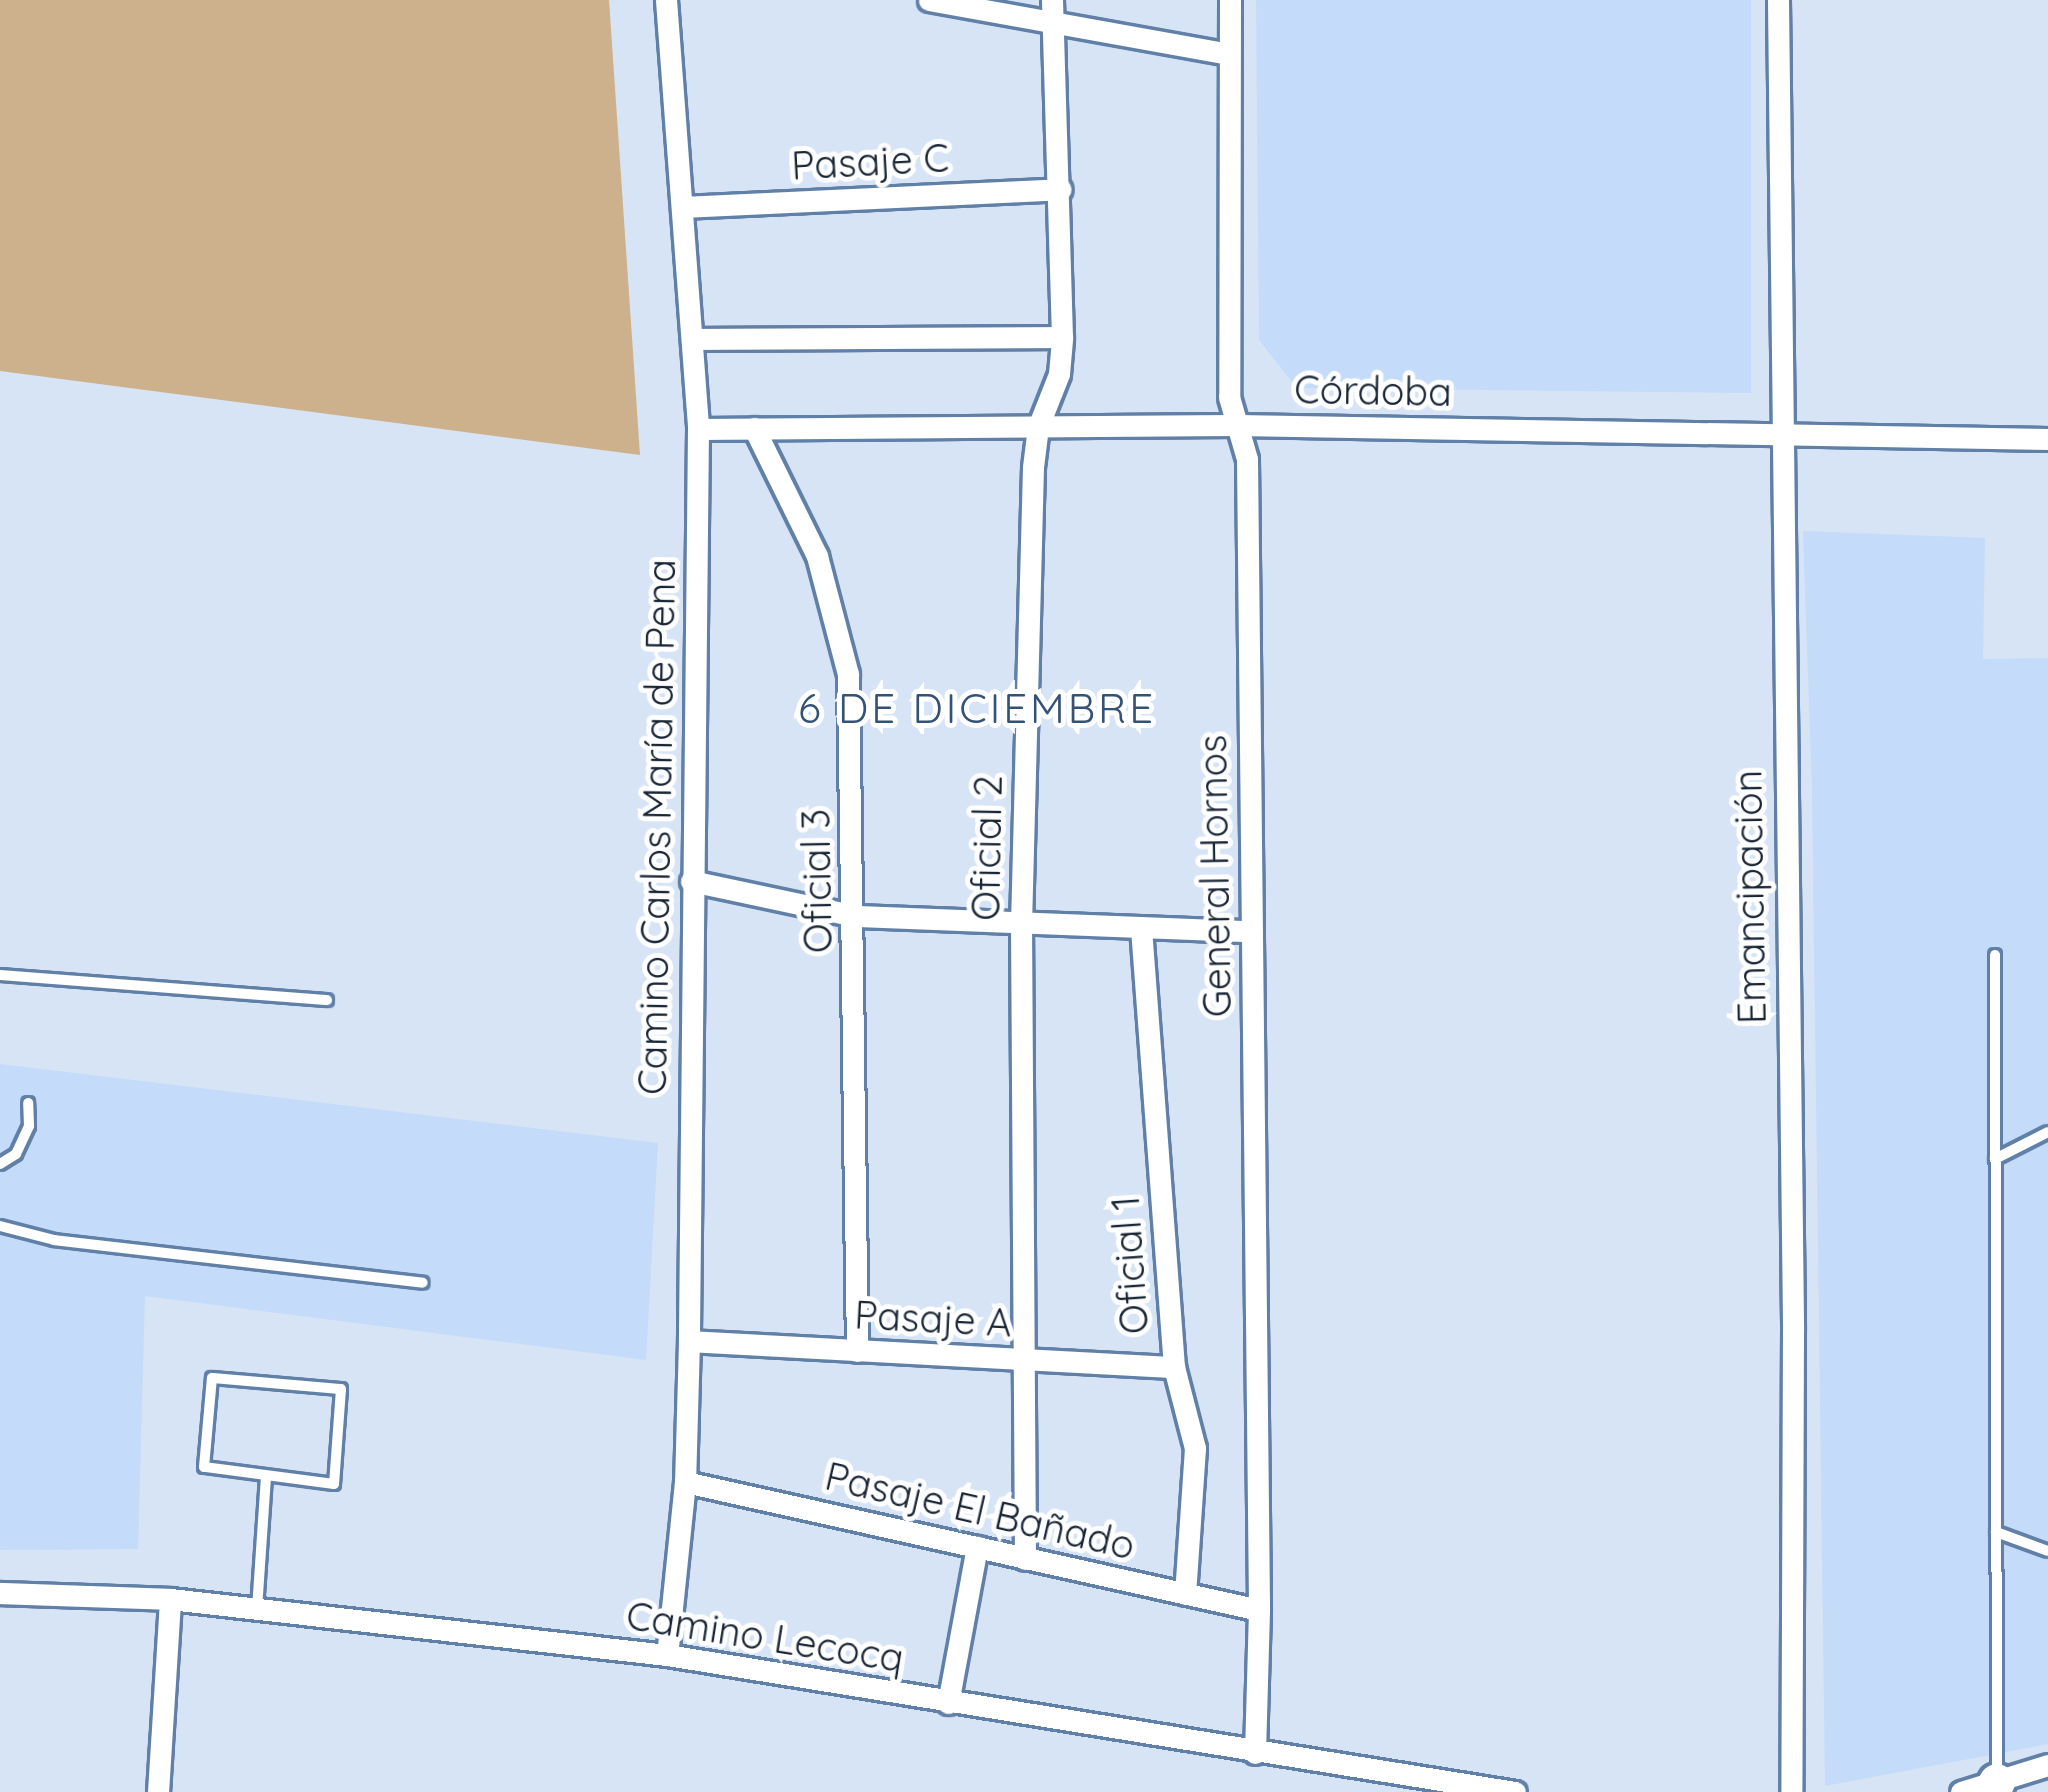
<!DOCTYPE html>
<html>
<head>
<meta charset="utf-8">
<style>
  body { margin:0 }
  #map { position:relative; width:2048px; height:1792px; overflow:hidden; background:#d6e4f6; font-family:Quicksand,sans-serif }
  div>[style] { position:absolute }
  .built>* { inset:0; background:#c4dbfa }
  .green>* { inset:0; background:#ccb18c }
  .roads { filter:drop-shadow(3px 0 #6180a8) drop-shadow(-3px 0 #6180a8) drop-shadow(0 3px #6180a8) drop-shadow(0 -3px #6180a8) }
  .lane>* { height:10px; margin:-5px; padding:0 5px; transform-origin:5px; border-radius:5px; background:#fff }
  .street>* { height:21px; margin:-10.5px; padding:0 10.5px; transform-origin:10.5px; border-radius:10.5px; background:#fff }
  .highway>* { height:36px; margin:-18px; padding:0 18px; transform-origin:18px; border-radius:18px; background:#fff }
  span { translate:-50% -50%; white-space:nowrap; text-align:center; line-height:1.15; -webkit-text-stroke:10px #fff; paint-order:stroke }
  .street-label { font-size:39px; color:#192636 }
  .neighbourhood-label { font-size:42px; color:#345176; letter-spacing:3px }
</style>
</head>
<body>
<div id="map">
  <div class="built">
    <i style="clip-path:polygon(1256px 0,1751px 0,1751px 393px,1297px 388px,1259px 340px)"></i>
    <i style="clip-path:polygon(1803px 531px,1985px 538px,1983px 659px,2048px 658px,2048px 1744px,1825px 1786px,1812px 791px)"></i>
    <i style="clip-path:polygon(0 1064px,658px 1143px,646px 1360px,145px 1296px,138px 1549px,0 1550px)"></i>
  </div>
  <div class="green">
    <i style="clip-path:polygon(0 0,609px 0,640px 455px,0 371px)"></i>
  </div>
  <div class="roads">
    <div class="lane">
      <i style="left:1995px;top:955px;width:819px;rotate:89.86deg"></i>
      <i style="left:0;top:975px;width:328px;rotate:4.4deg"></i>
      <i style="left:1995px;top:1159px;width:59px;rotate:-27deg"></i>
      <i style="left:0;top:1164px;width:19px;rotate:-32deg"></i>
      <i style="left:16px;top:1154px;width:31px;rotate:-65deg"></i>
      <i style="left:29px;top:1126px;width:23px;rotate:-92deg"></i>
      <i style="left:0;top:1226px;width:56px;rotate:14.5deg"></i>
      <i style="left:54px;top:1240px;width:371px;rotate:6.6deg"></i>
      <i style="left:212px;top:1378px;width:129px;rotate:4.9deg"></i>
      <i style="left:341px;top:1389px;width:95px;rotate:94.2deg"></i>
      <i style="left:334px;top:1484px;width:131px;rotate:-172.5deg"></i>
      <i style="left:204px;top:1467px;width:89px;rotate:-84.9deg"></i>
      <i style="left:1996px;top:1532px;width:55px;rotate:20.1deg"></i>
      <i style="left:257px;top:1609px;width:131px;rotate:-86.1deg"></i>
    </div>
    <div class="street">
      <i style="left:666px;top:0;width:430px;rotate:85.7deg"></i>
      <i style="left:698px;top:429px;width:912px;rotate:90.57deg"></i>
      <i style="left:689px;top:1341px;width:141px;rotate:91.6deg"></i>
      <i style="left:685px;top:1482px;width:174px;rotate:95.9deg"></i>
      <i style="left:929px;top:0;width:305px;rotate:10.2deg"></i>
      <i style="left:1230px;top:0;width:397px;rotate:90.1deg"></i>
      <i style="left:1229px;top:397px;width:65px;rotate:73.8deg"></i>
      <i style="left:1247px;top:459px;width:1151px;rotate:89.4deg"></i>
      <i style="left:1259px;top:1610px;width:143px;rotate:91.6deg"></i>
      <i style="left:1778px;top:0;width:1330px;rotate:89.35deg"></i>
      <i style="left:1793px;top:1330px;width:462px;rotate:90.2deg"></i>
      <i style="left:682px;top:207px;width:379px;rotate:-2.7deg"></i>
      <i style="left:693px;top:339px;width:369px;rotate:-0.3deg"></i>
      <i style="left:754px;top:428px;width:143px;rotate:63.8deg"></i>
      <i style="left:817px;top:556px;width:122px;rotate:75.3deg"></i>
      <i style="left:848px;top:674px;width:677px;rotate:89.24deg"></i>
      <i style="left:698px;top:429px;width:539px;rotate:-0.43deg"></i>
      <i style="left:1237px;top:425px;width:811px;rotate:0.99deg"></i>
      <i style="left:691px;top:881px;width:168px;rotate:12deg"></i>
      <i style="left:855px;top:916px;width:397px;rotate:2.2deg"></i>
      <i style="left:1141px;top:928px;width:440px;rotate:85.7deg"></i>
      <i style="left:1174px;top:1367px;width:84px;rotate:75.5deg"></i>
      <i style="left:1195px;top:1448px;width:146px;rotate:93.9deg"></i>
      <i style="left:689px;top:1341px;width:486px;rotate:3.1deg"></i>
      <i style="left:685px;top:1482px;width:588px;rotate:12.57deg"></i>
      <i style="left:1025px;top:1559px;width:634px;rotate:-90.36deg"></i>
      <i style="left:1021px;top:925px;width:458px;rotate:-88.5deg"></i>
      <i style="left:1033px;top:467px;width:40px;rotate:-82.9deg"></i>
      <i style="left:1038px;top:427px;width:57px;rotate:-68.4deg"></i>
      <i style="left:1059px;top:374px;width:37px;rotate:-85deg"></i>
      <i style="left:1062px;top:337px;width:337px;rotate:-91.7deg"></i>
      <i style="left:0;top:1593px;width:170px;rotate:2deg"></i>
      <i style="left:170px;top:1599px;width:500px;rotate:6.43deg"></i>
      <i style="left:667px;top:1655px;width:859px;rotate:9.18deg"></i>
      <i style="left:948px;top:1703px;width:159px;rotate:-79.5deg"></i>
      <i style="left:158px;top:1792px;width:193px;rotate:-86.4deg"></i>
      <i style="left:1961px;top:1792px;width:91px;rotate:-17.2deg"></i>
    </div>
    <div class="highway">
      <i style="left:1992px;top:1792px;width:11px;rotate:-63deg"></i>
    </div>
  </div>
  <div class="street-label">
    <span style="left:870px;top:162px;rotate:-3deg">Pasaje C</span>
    <span style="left:1373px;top:391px;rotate:1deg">Córdoba</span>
    <span style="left:657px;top:827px;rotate:-89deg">Camino Carlos María de Pena</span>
    <span style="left:987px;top:848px;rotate:-89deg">Oficial 2</span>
    <span style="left:1215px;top:876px;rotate:-91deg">General Hornos</span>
    <span style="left:817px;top:881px;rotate:-91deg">Oficial 3</span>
    <span style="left:1750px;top:897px;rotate:-91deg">Emancipación</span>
    <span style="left:1130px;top:1265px;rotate:-94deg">Oficial 1</span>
    <span style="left:933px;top:1319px;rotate:3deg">Pasaje A</span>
    <span style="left:980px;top:1511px;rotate:13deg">Pasaje El Bañado</span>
    <span style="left:765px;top:1637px;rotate:9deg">Camino Lecocq</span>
  </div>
  <div class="neighbourhood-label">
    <span style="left:977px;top:708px">6 DE DICIEMBRE</span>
  </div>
</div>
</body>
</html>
